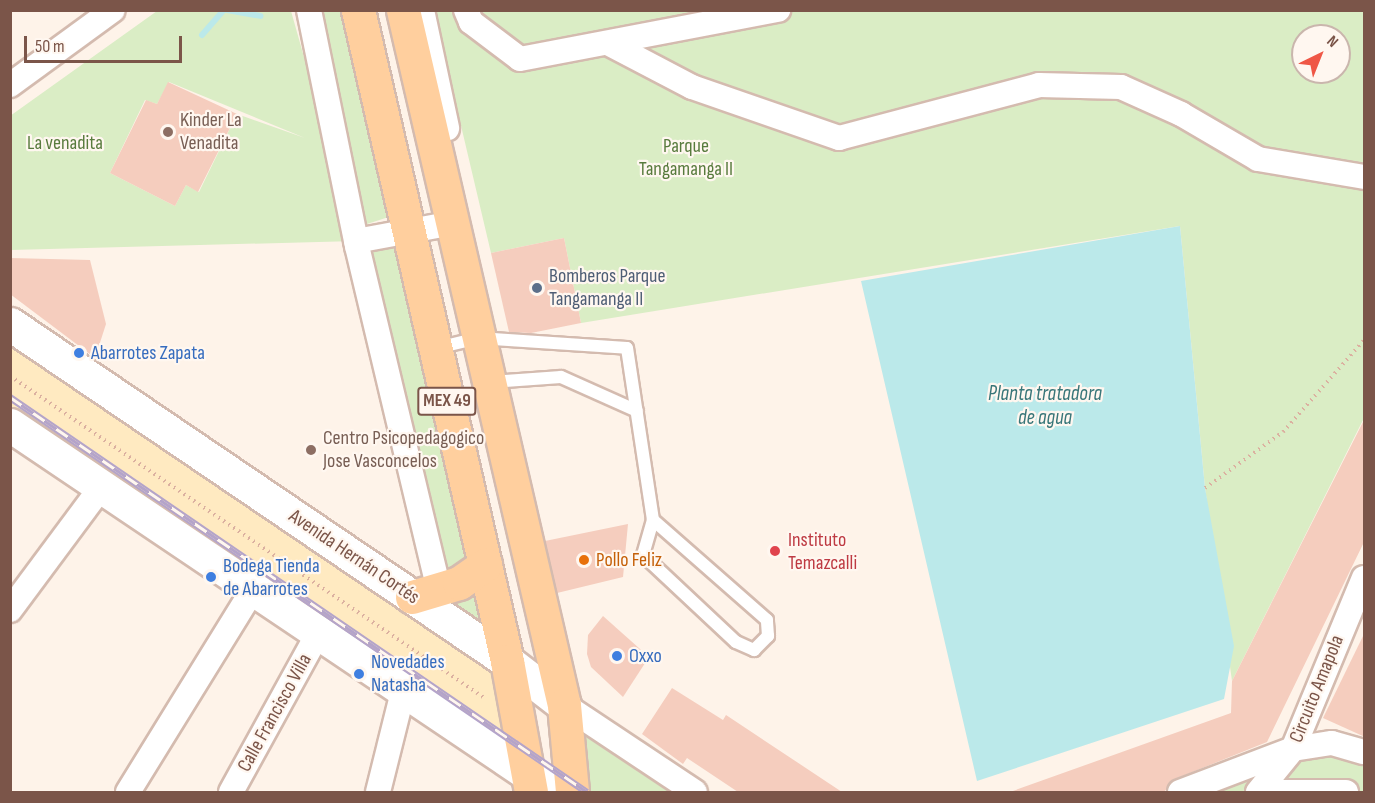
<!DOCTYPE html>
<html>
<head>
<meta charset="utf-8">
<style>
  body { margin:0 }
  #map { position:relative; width:1375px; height:803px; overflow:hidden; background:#fef3e9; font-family:"Sofia Sans Condensed",sans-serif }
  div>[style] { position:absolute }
  .green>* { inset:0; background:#daedc5 }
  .sand>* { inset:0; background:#ffeac1 }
  .water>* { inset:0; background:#bbe9ea }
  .stream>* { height:6px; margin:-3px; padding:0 3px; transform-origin:3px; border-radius:3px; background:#bbe9ea }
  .building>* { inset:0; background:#f5cdbe }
  .path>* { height:4px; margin-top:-2px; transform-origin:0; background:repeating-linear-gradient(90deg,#dbb0a0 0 1.5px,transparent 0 6px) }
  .roads { filter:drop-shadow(2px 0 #d4bbaf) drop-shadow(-2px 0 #d4bbaf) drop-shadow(0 2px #d4bbaf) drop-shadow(0 -2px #d4bbaf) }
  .service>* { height:12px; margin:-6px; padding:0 6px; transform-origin:6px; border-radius:6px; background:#fff }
  .minor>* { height:24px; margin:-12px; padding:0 12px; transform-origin:12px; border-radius:12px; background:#fff }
  .secondary>* { height:33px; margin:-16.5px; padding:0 16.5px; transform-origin:16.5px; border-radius:16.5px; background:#fff }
  .primary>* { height:33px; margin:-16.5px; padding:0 16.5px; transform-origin:16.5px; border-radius:16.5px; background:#ffcf9e }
  .rail>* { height:7px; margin-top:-3.5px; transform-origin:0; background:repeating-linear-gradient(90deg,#fff7f0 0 14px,#b4a4ca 0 28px); box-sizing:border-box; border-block:2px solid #b4a4ca }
  .dots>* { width:16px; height:16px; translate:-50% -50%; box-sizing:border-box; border:3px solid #fff7f0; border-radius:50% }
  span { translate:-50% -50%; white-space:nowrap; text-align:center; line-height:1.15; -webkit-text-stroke:4.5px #fff7f0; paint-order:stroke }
  .shield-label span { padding:2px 4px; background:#fff7f0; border:2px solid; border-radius:4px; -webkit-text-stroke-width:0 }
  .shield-label { font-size:18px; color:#7b5549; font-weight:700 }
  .education-label { font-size:20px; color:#785e54 }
  .left { translate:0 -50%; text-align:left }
  .park-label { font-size:20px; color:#587b3d }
  .service-label { font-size:20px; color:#4e5e75 }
  .shop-label { font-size:20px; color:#366cbe }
  .health-label { font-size:20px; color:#be3a42 }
  .street-label { font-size:20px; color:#7b5549 }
  .food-label { font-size:20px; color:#c56008 }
  .water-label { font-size:21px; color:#387679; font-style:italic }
  .frame { position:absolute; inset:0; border:12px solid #7b5549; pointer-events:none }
  .north { position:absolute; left:1291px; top:24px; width:60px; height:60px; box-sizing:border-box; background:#fff7f0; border:2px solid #cab6ad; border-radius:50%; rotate:43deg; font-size:16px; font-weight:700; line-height:24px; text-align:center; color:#7b5549 }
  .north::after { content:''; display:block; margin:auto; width:21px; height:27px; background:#ef5746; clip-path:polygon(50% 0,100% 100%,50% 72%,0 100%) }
  .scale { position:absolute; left:24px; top:36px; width:158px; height:27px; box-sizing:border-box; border:3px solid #7b5549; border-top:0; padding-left:8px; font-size:18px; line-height:21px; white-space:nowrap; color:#7b5549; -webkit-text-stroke:4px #fff7f0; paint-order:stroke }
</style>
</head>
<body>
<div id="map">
  <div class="green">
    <i style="clip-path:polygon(evenodd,157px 11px,291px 11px,356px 241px,11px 250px,10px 116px,157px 11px,169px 82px,305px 138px,237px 114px,199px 192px,186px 185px,175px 206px,110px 173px,145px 100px,157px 104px,169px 82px)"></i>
    <i style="clip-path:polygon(313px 11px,354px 11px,404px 212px,364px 225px)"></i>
    <i style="clip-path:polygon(evenodd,434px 11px,1364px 11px,1364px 418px,1232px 681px,1205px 488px,1180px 226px,581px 323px,564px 238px,491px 253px,434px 11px,1303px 36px,1339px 36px,1339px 72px,1303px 72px,1303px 36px)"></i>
    <i style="clip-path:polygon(397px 240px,472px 569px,435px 580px,357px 246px)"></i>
    <i style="clip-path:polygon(481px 581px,491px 630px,433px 599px)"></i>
    <i style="clip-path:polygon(578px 724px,679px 792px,585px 792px)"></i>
    <i style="clip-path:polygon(1334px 750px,1364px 761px,1364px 792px,1269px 781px,1241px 792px,1182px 792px)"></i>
  </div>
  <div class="sand">
    <i style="clip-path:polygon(10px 336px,496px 663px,509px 755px,11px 421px)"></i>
  </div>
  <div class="water">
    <i style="clip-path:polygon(1180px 226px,1205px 488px,1234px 646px,1224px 699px,977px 781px,861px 281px)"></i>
  </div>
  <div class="stream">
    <i style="left:227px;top:10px;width:34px;rotate:10deg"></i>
    <i style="left:202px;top:35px;width:33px;rotate:-49deg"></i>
  </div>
  <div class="building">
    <i style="clip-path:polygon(168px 82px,237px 114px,198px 192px,186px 185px,175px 206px,110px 173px,146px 100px,157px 104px)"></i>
    <i style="clip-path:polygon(564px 238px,581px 323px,531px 333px,509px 332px,491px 253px)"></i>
    <i style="clip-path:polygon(10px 258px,90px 260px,106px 324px,95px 358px,10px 294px)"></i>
    <i style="clip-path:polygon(1365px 418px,1365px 540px,1267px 742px,1175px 779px,1164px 792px,1010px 792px,1231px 713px,1232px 681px)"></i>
    <i style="clip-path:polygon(628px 524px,623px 577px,557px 593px,545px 541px)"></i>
    <i style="clip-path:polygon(603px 616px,649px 657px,623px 697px,591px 667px,587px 654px,588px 635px)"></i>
    <i style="clip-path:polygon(1364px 634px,1365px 634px,1365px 737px,1323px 718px)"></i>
    <i style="clip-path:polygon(672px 688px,723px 720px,726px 715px,842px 792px,738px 792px,687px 758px,683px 764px,642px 734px)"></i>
  </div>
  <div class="path">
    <i style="left:10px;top:376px;width:575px;rotate:34.16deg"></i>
    <i style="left:1205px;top:488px;width:96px;rotate:-35.7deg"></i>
    <i style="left:1283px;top:432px;width:123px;rotate:-48.6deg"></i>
  </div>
  <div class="roads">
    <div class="service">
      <i style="left:437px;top:348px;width:42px;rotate:-13.7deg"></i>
      <i style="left:478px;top:338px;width:149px;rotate:3.8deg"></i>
      <i style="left:627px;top:348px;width:174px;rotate:81.4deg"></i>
      <i style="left:653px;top:520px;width:36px;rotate:106deg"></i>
      <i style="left:643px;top:555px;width:127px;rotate:43.1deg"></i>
      <i style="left:736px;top:642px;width:20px;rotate:24deg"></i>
      <i style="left:754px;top:650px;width:20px;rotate:-45deg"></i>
      <i style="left:768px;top:636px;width:16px;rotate:-94deg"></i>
      <i style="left:767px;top:620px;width:152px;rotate:-138.7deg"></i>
      <i style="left:491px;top:382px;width:70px;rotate:-4.1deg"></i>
      <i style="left:561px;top:377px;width:83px;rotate:24.1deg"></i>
    </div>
    <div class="minor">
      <i style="left:309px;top:10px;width:241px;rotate:78.5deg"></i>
      <i style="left:357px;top:246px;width:353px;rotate:76.6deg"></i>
      <i style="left:422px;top:10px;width:121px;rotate:78deg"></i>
      <i style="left:466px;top:10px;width:13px;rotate:67deg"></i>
      <i style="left:471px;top:22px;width:61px;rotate:37.1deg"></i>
      <i style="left:520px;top:59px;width:263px;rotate:-10.8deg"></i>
      <i style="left:608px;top:43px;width:95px;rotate:27.6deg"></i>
      <i style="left:692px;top:87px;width:156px;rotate:19.1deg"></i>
      <i style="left:839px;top:138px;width:207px;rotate:-14.8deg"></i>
      <i style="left:1039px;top:85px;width:82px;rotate:1.4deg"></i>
      <i style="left:1121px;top:87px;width:66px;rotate:24.2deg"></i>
      <i style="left:1181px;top:114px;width:89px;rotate:30.3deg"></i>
      <i style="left:1258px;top:159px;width:108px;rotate:9.6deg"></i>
      <i style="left:10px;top:85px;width:127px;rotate:-36.1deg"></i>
      <i style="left:356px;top:241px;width:99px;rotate:-10.5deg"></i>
      <i style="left:453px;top:223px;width:16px;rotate:-90deg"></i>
      <i style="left:10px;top:610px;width:151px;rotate:-53.4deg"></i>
      <i style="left:564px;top:705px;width:157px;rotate:33.6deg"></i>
      <i style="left:128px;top:792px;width:238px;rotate:-58.3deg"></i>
      <i style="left:231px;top:792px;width:180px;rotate:-61.2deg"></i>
      <i style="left:378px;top:792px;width:103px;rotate:-76deg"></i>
      <i style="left:1180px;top:792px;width:121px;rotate:-20.8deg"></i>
      <i style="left:1293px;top:749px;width:39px;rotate:-9deg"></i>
      <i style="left:1332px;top:743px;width:33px;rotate:16deg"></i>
      <i style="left:1258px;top:792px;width:55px;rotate:-50.9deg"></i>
      <i style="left:1293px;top:749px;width:185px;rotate:-67.5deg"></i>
      <i style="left:1264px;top:792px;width:82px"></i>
    </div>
    <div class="secondary">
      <i style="left:10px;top:324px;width:600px;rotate:34.14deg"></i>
      <i style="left:507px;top:661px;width:72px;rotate:37.7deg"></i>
      <i style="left:10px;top:425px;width:657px;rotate:33.96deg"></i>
    </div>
    <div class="primary">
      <i style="left:358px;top:10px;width:668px;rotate:77.11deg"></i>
      <i style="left:507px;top:661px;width:133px;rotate:79.6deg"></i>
      <i style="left:403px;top:10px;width:713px;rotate:76.96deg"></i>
      <i style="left:564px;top:705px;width:87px;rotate:84.7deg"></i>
      <i style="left:412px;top:597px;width:49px;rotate:-16.6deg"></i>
      <i style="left:459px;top:583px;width:32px;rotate:-35deg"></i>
    </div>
  </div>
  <div class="rail">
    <i style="left:10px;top:397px;width:699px;rotate:34.39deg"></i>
  </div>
  <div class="dots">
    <i style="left:168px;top:132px;background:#8d6e63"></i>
    <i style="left:537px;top:288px;background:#5c6f8a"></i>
    <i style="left:79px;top:353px;background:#3f7fe0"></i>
    <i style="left:311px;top:450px;background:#8d6e63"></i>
    <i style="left:775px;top:551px;background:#e0444e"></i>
    <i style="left:584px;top:560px;background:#e8710a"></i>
    <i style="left:211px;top:577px;background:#3f7fe0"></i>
    <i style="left:617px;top:656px;background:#3f7fe0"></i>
    <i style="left:359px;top:674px;background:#3f7fe0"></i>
  </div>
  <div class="shield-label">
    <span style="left:447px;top:401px">MEX 49</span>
  </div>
  <div class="education-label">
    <span class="left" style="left:180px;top:132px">Kinder La<br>Venadita</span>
    <span class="left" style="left:323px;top:450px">Centro Psicopedagogico<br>Jose Vasconcelos</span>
  </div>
  <div class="park-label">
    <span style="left:65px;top:143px">La venadita</span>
    <span style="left:686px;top:158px">Parque<br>Tangamanga II</span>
  </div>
  <div class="service-label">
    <span class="left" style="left:549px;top:288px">Bomberos Parque<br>Tangamanga II</span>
  </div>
  <div class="shop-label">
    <span class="left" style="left:91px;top:353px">Abarrotes Zapata</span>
    <span class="left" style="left:223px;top:578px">Bodega Tienda<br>de Abarrotes</span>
    <span class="left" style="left:629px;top:656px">Oxxo</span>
    <span class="left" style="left:371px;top:674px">Novedades<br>Natasha</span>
  </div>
  <div class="health-label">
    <span class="left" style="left:788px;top:552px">Instituto<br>Temazcalli</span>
  </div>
  <div class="street-label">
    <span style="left:354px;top:557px;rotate:34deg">Avenida Hernán Cortés</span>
    <span style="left:1317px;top:689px;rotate:-68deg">Circuito Amapola</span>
    <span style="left:275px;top:713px;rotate:-61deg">Calle Francisco Villa</span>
  </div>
  <div class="food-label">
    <span class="left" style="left:596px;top:560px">Pollo Feliz</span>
  </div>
  <div class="water-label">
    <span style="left:1045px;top:406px">Planta tratadora<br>de agua</span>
  </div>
  <div class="frame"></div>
  <div class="north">N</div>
  <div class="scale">50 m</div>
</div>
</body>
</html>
